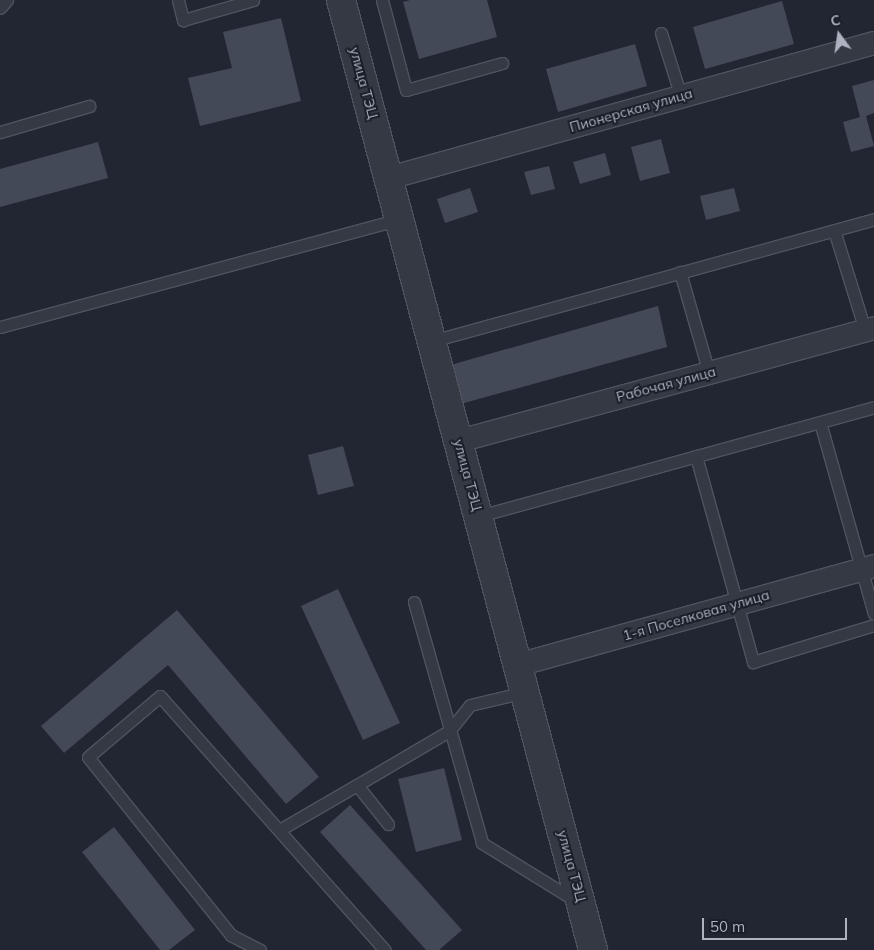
<!DOCTYPE html>
<html>
<head>
<meta charset="utf-8">
<style>
  body { margin:0 }
  #map { position:relative; width:874px; height:950px; overflow:hidden; background:#222633; font-family:Mulish,sans-serif }
  div>[style] { position:absolute }
  .building>* { inset:0; background:#434957 }
  .roads { filter:drop-shadow(1px 0 #4f535f) drop-shadow(-1px 0 #4f535f) drop-shadow(0 1px #4f535f) drop-shadow(0 -1px #4f535f) }
  .service>* { height:11px; margin:-5.5px; padding:0 5.5px; transform-origin:5.5px; border-radius:5.5px; background:#353944 }
  .minor>* { height:22px; margin:-11px; padding:0 11px; transform-origin:11px; border-radius:11px; background:#353944 }
  .tertiary>* { height:28px; margin:-14px; padding:0 14px; transform-origin:14px; border-radius:14px; background:#353944 }
  span { translate:-50% -50%; white-space:nowrap; text-align:center; line-height:1.15; -webkit-text-stroke:4px #1a1e28; paint-order:stroke }
  .street-label { font-size:14px; color:#afb3c1 }
  .north { position:absolute; left:814px; top:10px; width:50px; height:50px; -webkit-text-stroke:4px #1a1e28; paint-order:stroke; rotate:346deg; font-size:14px; font-weight:700; line-height:20px; text-align:center; color:#afb3c1 }
  .north::after { content:''; display:block; margin:auto; width:18px; height:22px; background:#afb3c1; clip-path:polygon(50% 0,100% 100%,50% 72%,0 100%) }
  .scale { position:absolute; left:702px; top:918px; width:145px; height:22px; box-sizing:border-box; border:2px solid #afb3c1; border-top:0; padding-left:6px; font-size:15px; line-height:18px; white-space:nowrap; color:#afb3c1; -webkit-text-stroke:4px #1a1e28; paint-order:stroke }
</style>
</head>
<body>
<div id="map">
  <div class="building">
    <i style="clip-path:polygon(410px 0,487px 0,497px 37px,419px 59px,403px 2px)"></i>
    <i style="clip-path:polygon(782px 1px,794px 44px,705px 69px,693px 27px)"></i>
    <i style="clip-path:polygon(281px 18px,301px 101px,200px 126px,188px 78px,232px 68px,223px 32px)"></i>
    <i style="clip-path:polygon(635px 44px,647px 86px,558px 112px,546px 69px)"></i>
    <i style="clip-path:polygon(874px 80px,874px 113px,866px 116px,874px 146px,851px 152px,843px 122px,860px 117px,852px 86px)"></i>
    <i style="clip-path:polygon(661px 139px,670px 173px,640px 181px,631px 147px)"></i>
    <i style="clip-path:polygon(98px 142px,108px 178px,0 207px,0 169px)"></i>
    <i style="clip-path:polygon(605px 153px,611px 175px,580px 184px,573px 162px)"></i>
    <i style="clip-path:polygon(549px 166px,555px 189px,531px 195px,524px 172px)"></i>
    <i style="clip-path:polygon(470px 188px,478px 212px,445px 223px,437px 199px)"></i>
    <i style="clip-path:polygon(734px 188px,740px 211px,706px 220px,700px 196px)"></i>
    <i style="clip-path:polygon(658px 306px,667px 347px,457px 405px,447px 366px)"></i>
    <i style="clip-path:polygon(343px 446px,354px 486px,318px 495px,308px 455px)"></i>
    <i style="clip-path:polygon(338px 589px,400px 723px,363px 740px,301px 606px)"></i>
    <i style="clip-path:polygon(177px 610px,319px 777px,286px 804px,168px 665px,64px 753px,41px 726px)"></i>
    <i style="clip-path:polygon(444px 768px,462px 840px,416px 852px,398px 779px)"></i>
    <i style="clip-path:polygon(350px 805px,462px 930px,439px 950px,426px 950px,320px 832px)"></i>
    <i style="clip-path:polygon(114px 827px,195px 930px,169px 950px,160px 950px,82px 852px)"></i>
  </div>
  <div class="roads">
    <div class="service">
      <i style="left:178px;top:0;width:21px;rotate:76deg"></i>
      <i style="left:183px;top:20px;width:73px;rotate:-15.9deg"></i>
      <i style="left:382px;top:0;width:93px;rotate:75.1deg"></i>
      <i style="left:406px;top:90px;width:100px;rotate:-15.7deg"></i>
      <i style="left:0;top:8px;width:11px;rotate:-49deg"></i>
      <i style="left:661px;top:33px;width:67px;rotate:72.6deg"></i>
      <i style="left:0;top:132px;width:93px;rotate:-16.3deg"></i>
      <i style="left:834px;top:230px;width:105px;rotate:72.8deg"></i>
      <i style="left:680px;top:272px;width:105px;rotate:74deg"></i>
      <i style="left:0;top:327px;width:413px;rotate:-15.1deg"></i>
      <i style="left:432px;top:341px;width:459px;rotate:-15.4deg"></i>
      <i style="left:820px;top:422px;width:199px;rotate:74.3deg"></i>
      <i style="left:696px;top:456px;width:214px;rotate:74.5deg"></i>
      <i style="left:753px;top:662px;width:127px;rotate:-17deg"></i>
      <i style="left:479px;top:516px;width:410px;rotate:-15.4deg"></i>
      <i style="left:414px;top:602px;width:250px;rotate:74.2deg"></i>
      <i style="left:482px;top:843px;width:110px;rotate:31.7deg"></i>
      <i style="left:357px;top:785px;width:107px;rotate:-30.4deg"></i>
      <i style="left:449px;top:731px;width:33px;rotate:-51deg"></i>
      <i style="left:470px;top:705px;width:57px;rotate:-13.3deg"></i>
      <i style="left:281px;top:829px;width:88px;rotate:-30.1deg"></i>
      <i style="left:357px;top:785px;width:50px;rotate:51.5deg"></i>
      <i style="left:260px;top:950px;width:33px;rotate:-153deg"></i>
      <i style="left:231px;top:935px;width:228px;rotate:-128.8deg"></i>
      <i style="left:88px;top:757px;width:94px;rotate:-40.3deg"></i>
      <i style="left:160px;top:696px;width:339px;rotate:48.5deg"></i>
    </div>
    <div class="minor">
      <i style="left:389px;top:178px;width:503px;rotate:-15.55deg"></i>
      <i style="left:459px;top:441px;width:430px;rotate:-15.2deg"></i>
      <i style="left:518px;top:665px;width:370px;rotate:-15.5deg"></i>
    </div>
    <div class="tertiary">
      <i style="left:341px;top:0;width:983px;rotate:75.14deg"></i>
    </div>
  </div>
  <div class="street-label">
    <span style="left:364px;top:83px;rotate:75deg">улица ТЭЦ</span>
    <span style="left:631px;top:110px;rotate:-16deg">Пионерская улица</span>
    <span style="left:666px;top:384px;rotate:-15deg">Рабочая улица</span>
    <span style="left:468px;top:475px;rotate:75deg">улица ТЭЦ</span>
    <span style="left:696px;top:615px;rotate:-16deg">1-я Поселковая улица</span>
    <span style="left:572px;top:866px;rotate:75deg">улица ТЭЦ</span>
  </div>
  <div class="north">С</div>
  <div class="scale">50 m</div>
</div>
</body>
</html>
